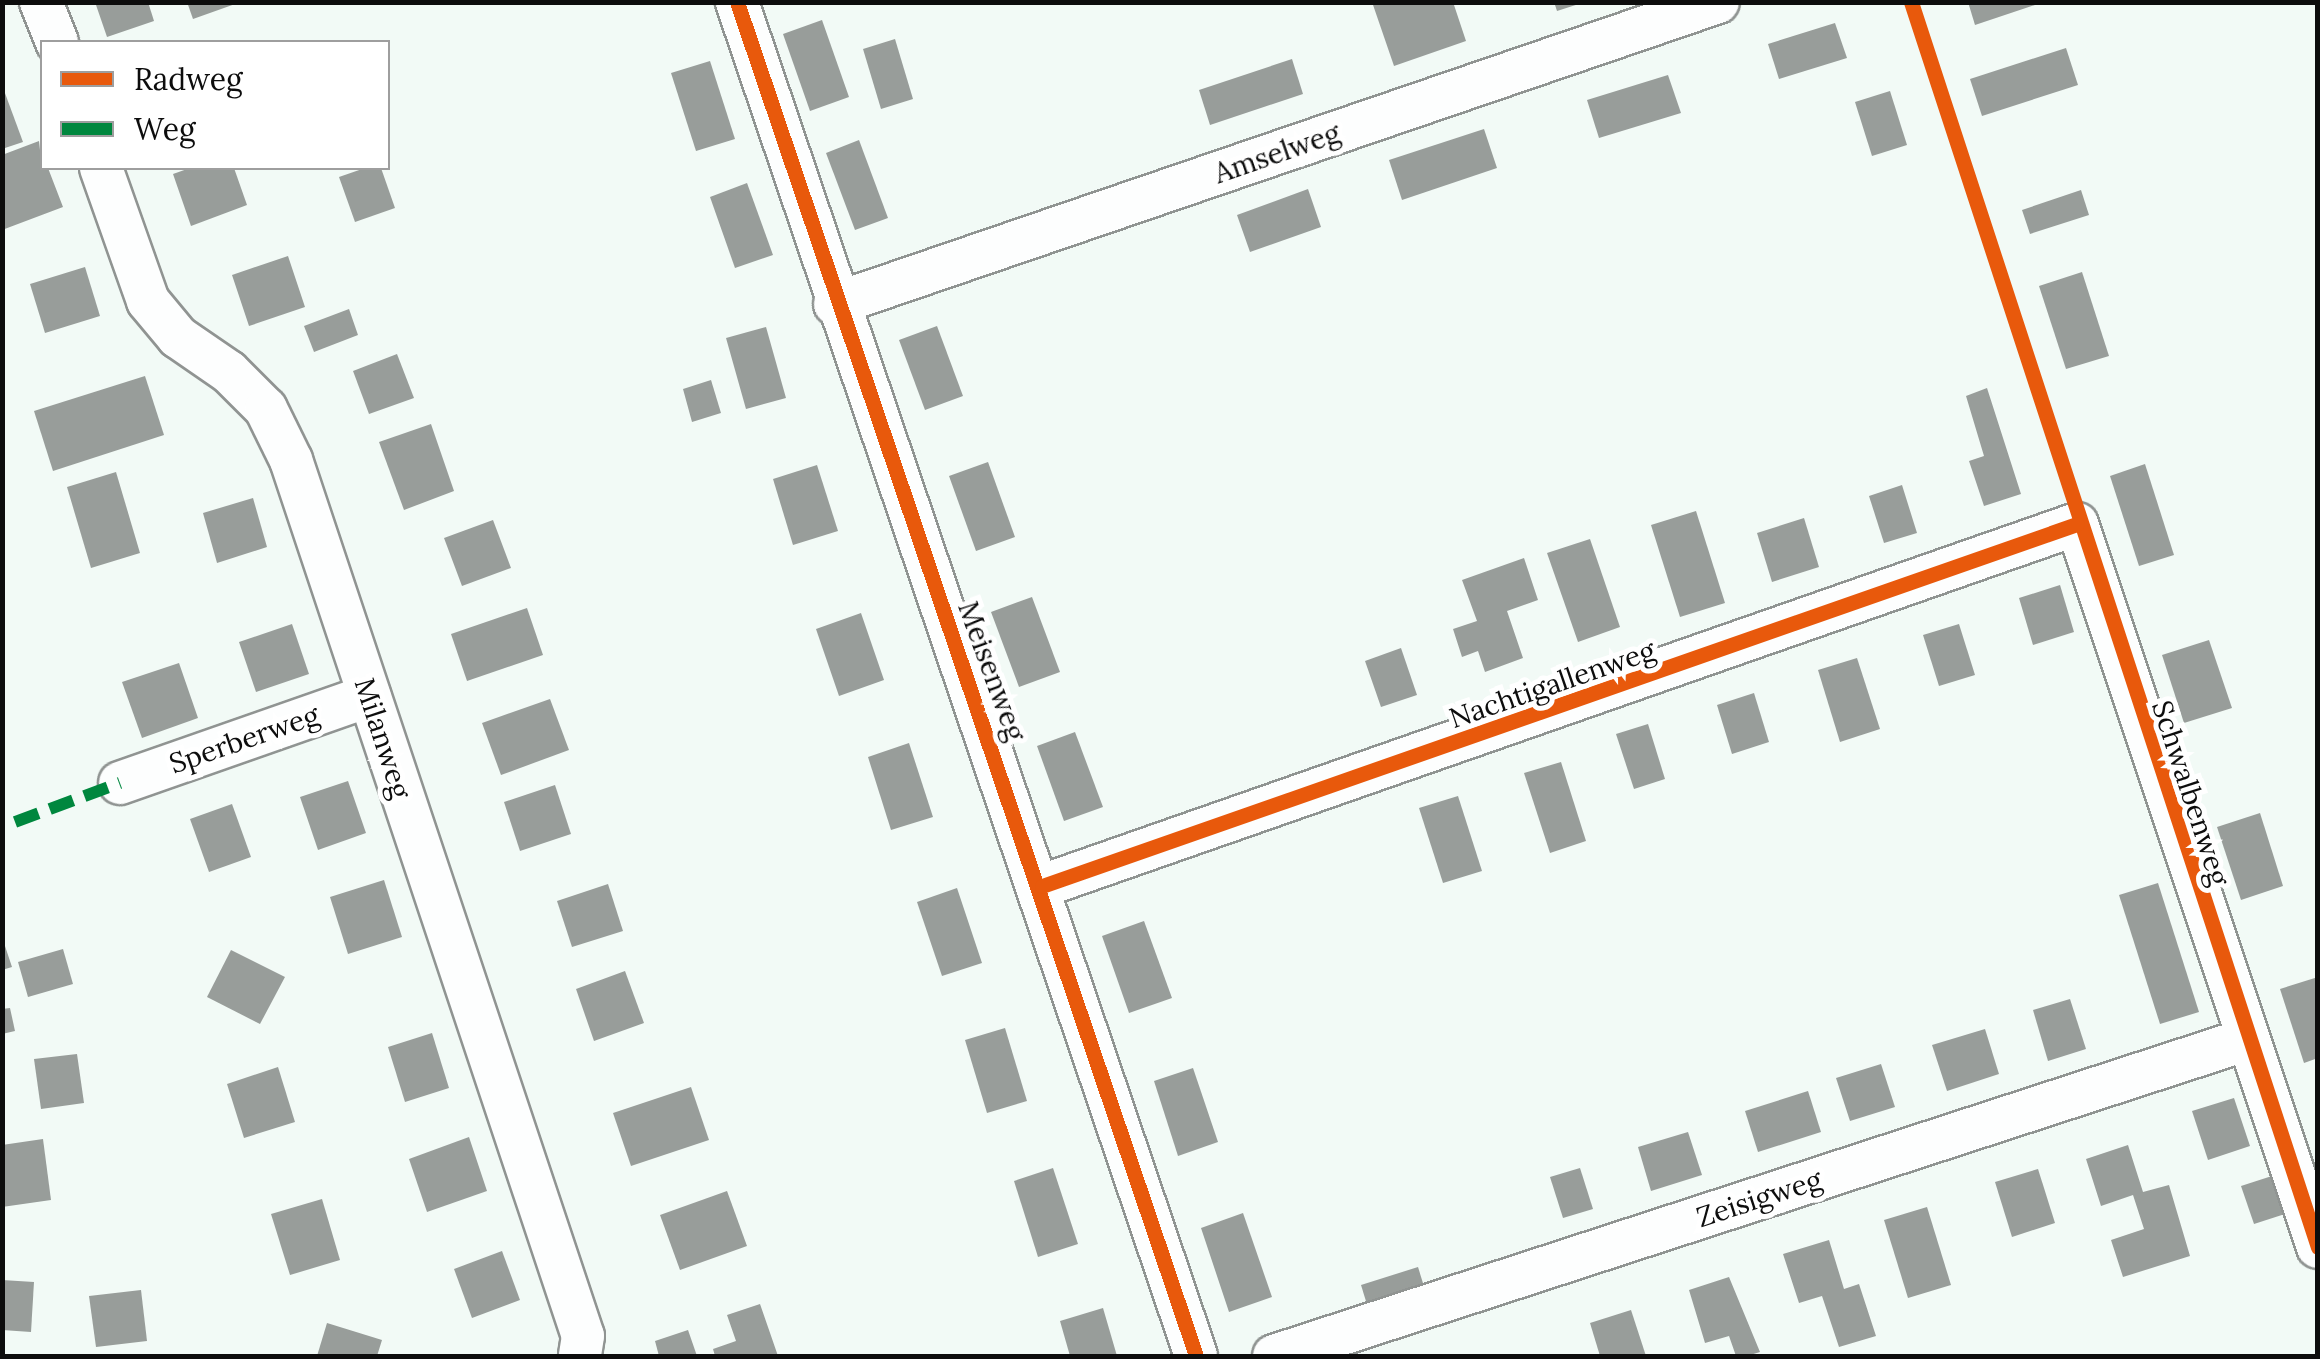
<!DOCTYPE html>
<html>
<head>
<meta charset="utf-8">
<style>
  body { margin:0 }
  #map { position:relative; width:2320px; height:1359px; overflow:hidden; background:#f2faf6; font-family:Lora,serif }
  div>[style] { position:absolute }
  .building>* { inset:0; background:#989d9a }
  .roads { filter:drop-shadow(2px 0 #909492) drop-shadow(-2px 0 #909492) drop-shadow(0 2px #909492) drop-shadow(0 -2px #909492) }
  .minor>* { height:42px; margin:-21px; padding:0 21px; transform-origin:21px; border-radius:21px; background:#fdfefe }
  .quiet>* { height:12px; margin-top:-6px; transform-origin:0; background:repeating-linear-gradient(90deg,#00873e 0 25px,transparent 0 37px) }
  .cycleway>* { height:15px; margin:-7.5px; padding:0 7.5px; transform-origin:7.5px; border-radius:7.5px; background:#e8590c }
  span { translate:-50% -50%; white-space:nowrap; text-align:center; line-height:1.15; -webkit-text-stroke:10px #fff; paint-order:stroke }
  .street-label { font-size:28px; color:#0d0d0d }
  .frame { position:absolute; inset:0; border:5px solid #0d0d0d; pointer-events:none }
  .legend { position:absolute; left:40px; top:40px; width:350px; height:130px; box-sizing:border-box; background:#fff; border:2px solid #9e9e9e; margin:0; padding:12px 18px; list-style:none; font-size:30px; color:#0d0d0d }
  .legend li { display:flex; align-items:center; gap:20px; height:50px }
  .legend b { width:50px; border:2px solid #9e9e9e }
</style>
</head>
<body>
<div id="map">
  <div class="building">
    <i style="clip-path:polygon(95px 2px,148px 2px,154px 21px,107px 37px)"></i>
    <i style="clip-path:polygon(187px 2px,238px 2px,238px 3px,193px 19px)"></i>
    <i style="clip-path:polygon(1372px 2px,1453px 2px,1466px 41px,1394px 66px)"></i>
    <i style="clip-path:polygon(1554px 2px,1581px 2px,1582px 3px,1557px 11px)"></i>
    <i style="clip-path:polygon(1968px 2px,2041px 2px,2041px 3px,1975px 25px)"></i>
    <i style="clip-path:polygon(822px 20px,849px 97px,810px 111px,783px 34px)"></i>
    <i style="clip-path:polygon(1835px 23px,1847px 58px,1779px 79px,1768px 44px)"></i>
    <i style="clip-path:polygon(895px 39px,913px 99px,881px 109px,863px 49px)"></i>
    <i style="clip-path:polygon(2066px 48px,2078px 85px,1982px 116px,1970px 79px)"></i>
    <i style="clip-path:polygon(1292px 59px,1303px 94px,1210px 125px,1199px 90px)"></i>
    <i style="clip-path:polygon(710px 61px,735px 139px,696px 151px,671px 73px)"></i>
    <i style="clip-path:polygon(1668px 75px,1681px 113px,1599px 138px,1587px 100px)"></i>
    <i style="clip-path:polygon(2px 85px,23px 142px,2px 149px)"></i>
    <i style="clip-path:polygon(1890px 91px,1907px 145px,1872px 156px,1855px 102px)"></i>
    <i style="clip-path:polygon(1484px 129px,1497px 168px,1402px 200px,1389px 160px)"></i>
    <i style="clip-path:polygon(859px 140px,888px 218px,855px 230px,826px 153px)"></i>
    <i style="clip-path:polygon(39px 141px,42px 168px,48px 168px,63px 207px,2px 230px,2px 155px)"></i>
    <i style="clip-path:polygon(190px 168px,234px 168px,247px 205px,191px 226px,173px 174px)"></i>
    <i style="clip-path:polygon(365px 168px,381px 168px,395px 208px,355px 222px,339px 177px)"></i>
    <i style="clip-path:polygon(747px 183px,773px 255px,735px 268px,710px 197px)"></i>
    <i style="clip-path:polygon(1308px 189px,1321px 227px,1250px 252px,1237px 215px)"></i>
    <i style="clip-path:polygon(2081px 190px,2089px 215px,2030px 234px,2022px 210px)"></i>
    <i style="clip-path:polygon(288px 256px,305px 307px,249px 326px,232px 275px)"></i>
    <i style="clip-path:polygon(85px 267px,100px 316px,45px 333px,30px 284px)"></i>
    <i style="clip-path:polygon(2082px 272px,2109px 356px,2066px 369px,2039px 286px)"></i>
    <i style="clip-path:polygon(349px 309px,358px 335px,314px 352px,304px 326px)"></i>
    <i style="clip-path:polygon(937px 326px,963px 396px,925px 410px,899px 340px)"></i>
    <i style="clip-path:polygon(766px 327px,786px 398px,746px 409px,726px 338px)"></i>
    <i style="clip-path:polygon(397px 354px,414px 398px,369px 414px,353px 371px)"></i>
    <i style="clip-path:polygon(145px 376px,164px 435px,53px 471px,34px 411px)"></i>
    <i style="clip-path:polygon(711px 380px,721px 413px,692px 422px,683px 389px)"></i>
    <i style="clip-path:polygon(1987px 388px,2021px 494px,1984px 506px,1969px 461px,1984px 456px,1966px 396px)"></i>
    <i style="clip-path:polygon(431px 424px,454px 491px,404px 510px,379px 442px)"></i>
    <i style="clip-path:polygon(988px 462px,1015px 537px,976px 551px,949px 476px)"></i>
    <i style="clip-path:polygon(2145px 464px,2174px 555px,2139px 566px,2110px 476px)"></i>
    <i style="clip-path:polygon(817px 465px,838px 531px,793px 545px,773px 479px)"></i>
    <i style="clip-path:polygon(116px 472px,140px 553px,91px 568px,67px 487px)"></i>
    <i style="clip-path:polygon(1902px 485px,1917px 533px,1884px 543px,1869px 496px)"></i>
    <i style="clip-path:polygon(253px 498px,267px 547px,217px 563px,203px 513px)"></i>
    <i style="clip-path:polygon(1696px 511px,1725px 603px,1680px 617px,1651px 525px)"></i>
    <i style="clip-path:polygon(1804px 518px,1819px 567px,1772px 582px,1757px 533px)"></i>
    <i style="clip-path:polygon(493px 520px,511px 568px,462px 586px,444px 538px)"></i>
    <i style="clip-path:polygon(1590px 539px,1620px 627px,1578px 642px,1547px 553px)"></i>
    <i style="clip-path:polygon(1524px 558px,1538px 600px,1507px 611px,1523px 658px,1485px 672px,1478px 651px,1462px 657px,1453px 629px,1477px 621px,1462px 580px)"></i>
    <i style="clip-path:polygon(2060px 585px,2074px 632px,2033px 645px,2019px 598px)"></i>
    <i style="clip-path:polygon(1032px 597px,1060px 672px,1019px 687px,991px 612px)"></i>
    <i style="clip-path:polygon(527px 608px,543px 655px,467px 681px,451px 634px)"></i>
    <i style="clip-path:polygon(861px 613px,884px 680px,839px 696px,816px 629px)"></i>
    <i style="clip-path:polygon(292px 624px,309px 674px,256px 692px,239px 642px)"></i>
    <i style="clip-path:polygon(1959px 624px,1975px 675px,1939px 686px,1923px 635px)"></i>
    <i style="clip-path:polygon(2209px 640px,2232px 708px,2184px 723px,2162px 655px)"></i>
    <i style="clip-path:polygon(1401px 648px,1417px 695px,1381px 707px,1365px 661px)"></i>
    <i style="clip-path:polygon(1857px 658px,1880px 729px,1840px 742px,1818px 670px)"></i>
    <i style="clip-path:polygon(179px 663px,198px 718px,142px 738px,122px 682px)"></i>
    <i style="clip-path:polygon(1754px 693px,1769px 742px,1732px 754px,1717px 705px)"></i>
    <i style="clip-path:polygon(550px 699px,569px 750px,501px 775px,482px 723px)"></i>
    <i style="clip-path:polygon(1648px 724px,1665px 779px,1634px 789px,1616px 734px)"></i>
    <i style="clip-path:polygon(1075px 732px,1103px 807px,1064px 821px,1037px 746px)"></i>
    <i style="clip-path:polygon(909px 743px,933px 817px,891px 830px,868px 757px)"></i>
    <i style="clip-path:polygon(1561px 762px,1586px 841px,1550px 853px,1524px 773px)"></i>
    <i style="clip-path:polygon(348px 781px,366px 833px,318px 850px,300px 797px)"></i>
    <i style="clip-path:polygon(555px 785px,571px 834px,520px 851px,504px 802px)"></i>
    <i style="clip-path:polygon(1458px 796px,1482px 871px,1443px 883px,1419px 808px)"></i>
    <i style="clip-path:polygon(232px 804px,251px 857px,209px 872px,190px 819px)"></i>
    <i style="clip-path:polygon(2260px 813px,2283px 886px,2241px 900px,2217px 827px)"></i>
    <i style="clip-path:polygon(384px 880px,402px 937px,348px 954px,330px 897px)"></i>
    <i style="clip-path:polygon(2158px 883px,2199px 1012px,2160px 1024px,2119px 895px)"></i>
    <i style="clip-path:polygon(608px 884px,623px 931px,572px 947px,557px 901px)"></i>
    <i style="clip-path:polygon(957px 888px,982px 963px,942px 976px,917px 902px)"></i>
    <i style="clip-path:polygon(1144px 921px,1172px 998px,1129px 1013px,1102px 936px)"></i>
    <i style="clip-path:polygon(2px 937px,12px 967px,2px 970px)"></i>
    <i style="clip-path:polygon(63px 949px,73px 984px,28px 997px,18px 962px)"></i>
    <i style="clip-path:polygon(231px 950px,285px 977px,260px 1024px,207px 997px)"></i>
    <i style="clip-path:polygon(625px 971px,644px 1023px,594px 1041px,576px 989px)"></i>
    <i style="clip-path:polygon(2318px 977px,2318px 1058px,2304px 1063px,2280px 989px)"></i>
    <i style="clip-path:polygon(2070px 999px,2086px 1049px,2048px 1061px,2033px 1010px)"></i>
    <i style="clip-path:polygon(10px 1008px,15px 1031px,2px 1034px,2px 1009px)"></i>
    <i style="clip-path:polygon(1005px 1028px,1027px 1101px,987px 1113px,965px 1040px)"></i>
    <i style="clip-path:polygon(1985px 1029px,1999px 1074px,1947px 1091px,1932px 1045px)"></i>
    <i style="clip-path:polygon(432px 1033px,449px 1088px,405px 1102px,388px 1047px)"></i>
    <i style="clip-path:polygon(77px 1054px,84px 1103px,41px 1109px,34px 1059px)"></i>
    <i style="clip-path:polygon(1881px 1064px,1895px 1107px,1850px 1121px,1836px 1078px)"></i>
    <i style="clip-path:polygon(278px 1067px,295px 1122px,244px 1138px,227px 1084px)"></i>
    <i style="clip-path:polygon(1193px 1068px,1218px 1142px,1178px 1156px,1154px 1081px)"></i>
    <i style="clip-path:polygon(691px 1087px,709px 1140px,631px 1166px,613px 1113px)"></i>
    <i style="clip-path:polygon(1808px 1091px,1821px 1132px,1758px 1152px,1745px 1111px)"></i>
    <i style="clip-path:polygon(2234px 1098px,2250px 1146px,2208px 1160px,2192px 1111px)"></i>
    <i style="clip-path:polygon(1688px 1132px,1702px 1175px,1651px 1191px,1638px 1147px)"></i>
    <i style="clip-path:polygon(469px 1137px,487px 1191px,427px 1212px,409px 1159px)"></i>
    <i style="clip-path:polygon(43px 1139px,51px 1200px,2px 1207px,2px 1145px)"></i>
    <i style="clip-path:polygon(2128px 1145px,2143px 1192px,2169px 1185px,2190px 1256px,2123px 1277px,2111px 1240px,2144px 1229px,2133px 1195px,2101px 1206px,2086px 1159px)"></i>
    <i style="clip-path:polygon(1053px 1168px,1078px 1244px,1038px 1257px,1014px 1181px)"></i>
    <i style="clip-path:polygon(1580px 1168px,1593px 1209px,1563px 1218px,1550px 1177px)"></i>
    <i style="clip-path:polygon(2038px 1169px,2055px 1223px,2012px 1237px,1995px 1182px)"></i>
    <i style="clip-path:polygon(2275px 1175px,2288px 1213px,2254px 1224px,2241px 1186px)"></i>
    <i style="clip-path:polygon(727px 1191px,747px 1246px,680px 1270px,660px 1215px)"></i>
    <i style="clip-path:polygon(322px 1199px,340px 1260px,290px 1275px,271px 1214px)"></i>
    <i style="clip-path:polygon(1927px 1207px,1951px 1285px,1908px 1298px,1884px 1220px)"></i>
    <i style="clip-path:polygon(1243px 1213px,1272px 1297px,1229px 1312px,1201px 1228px)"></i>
    <i style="clip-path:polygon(1829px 1240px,1844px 1289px,1859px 1284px,1876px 1336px,1839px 1347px,1822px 1296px,1799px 1303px,1783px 1254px)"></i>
    <i style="clip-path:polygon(502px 1251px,520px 1300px,472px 1318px,454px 1269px)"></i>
    <i style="clip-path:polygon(1418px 1267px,1426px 1293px,1369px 1311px,1361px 1285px)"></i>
    <i style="clip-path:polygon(1729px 1277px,1760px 1352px,1747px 1356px,1736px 1356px,1729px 1336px,1705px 1343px,1689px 1290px)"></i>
    <i style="clip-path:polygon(2px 1280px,34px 1282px,31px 1332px,2px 1330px)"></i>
    <i style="clip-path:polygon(141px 1290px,147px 1341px,96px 1347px,89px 1296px)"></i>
    <i style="clip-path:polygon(760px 1304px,778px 1356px,715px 1356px,713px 1349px,736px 1341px,727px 1315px)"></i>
    <i style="clip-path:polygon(1103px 1308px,1117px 1356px,1070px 1356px,1060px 1321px)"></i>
    <i style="clip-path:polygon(1631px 1310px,1646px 1356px,1600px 1356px,1590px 1323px)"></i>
    <i style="clip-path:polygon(327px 1323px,382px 1340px,377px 1356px,317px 1356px)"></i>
    <i style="clip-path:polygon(688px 1330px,697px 1356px,659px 1356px,655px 1341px)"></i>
  </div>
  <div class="roads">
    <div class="minor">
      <i style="left:41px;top:2px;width:43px;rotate:68.2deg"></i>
      <i style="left:737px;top:2px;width:1430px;rotate:71.27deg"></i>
      <i style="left:101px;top:168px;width:141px;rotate:70.5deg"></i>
      <i style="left:148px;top:301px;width:47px;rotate:50.2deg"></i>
      <i style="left:178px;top:337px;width:62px;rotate:34.5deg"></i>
      <i style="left:229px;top:372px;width:52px;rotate:45deg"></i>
      <i style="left:266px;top:409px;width:57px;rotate:63.9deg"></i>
      <i style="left:291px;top:460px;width:923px;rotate:71.57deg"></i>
      <i style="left:583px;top:1336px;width:20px;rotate:99deg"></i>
      <i style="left:835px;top:304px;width:933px;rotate:-18.88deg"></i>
      <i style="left:120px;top:783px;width:264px;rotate:-19.3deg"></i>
      <i style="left:1042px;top:886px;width:1096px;rotate:-19.28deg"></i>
      <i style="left:2077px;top:524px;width:762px;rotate:71.57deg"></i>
      <i style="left:1274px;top:1356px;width:1021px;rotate:-18.03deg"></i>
    </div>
  </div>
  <div class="quiet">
    <i style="left:15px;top:822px;width:112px;rotate:-20.4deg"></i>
  </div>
  <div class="cycleway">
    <i style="left:737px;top:2px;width:1430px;rotate:71.27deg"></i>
    <i style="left:1911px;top:2px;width:1310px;rotate:71.9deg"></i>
    <i style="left:1042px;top:886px;width:1096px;rotate:-19.28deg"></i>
  </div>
  <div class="street-label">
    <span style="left:1277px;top:153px;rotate:-19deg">Amselweg</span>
    <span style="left:992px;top:671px;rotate:70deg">Meisenweg</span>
    <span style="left:1552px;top:684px;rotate:-19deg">Nachtigallenweg</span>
    <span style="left:383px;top:738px;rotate:72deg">Milanweg</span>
    <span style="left:244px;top:739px;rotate:-19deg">Sperberweg</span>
    <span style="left:2191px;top:793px;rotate:72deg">Schwalbenweg</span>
    <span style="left:1759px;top:1198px;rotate:-18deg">Zeisigweg</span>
  </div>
  <div class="frame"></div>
  <ul class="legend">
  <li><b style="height:12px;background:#e8590c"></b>Radweg</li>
  <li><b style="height:12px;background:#00873e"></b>Weg</li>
  </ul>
</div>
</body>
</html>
